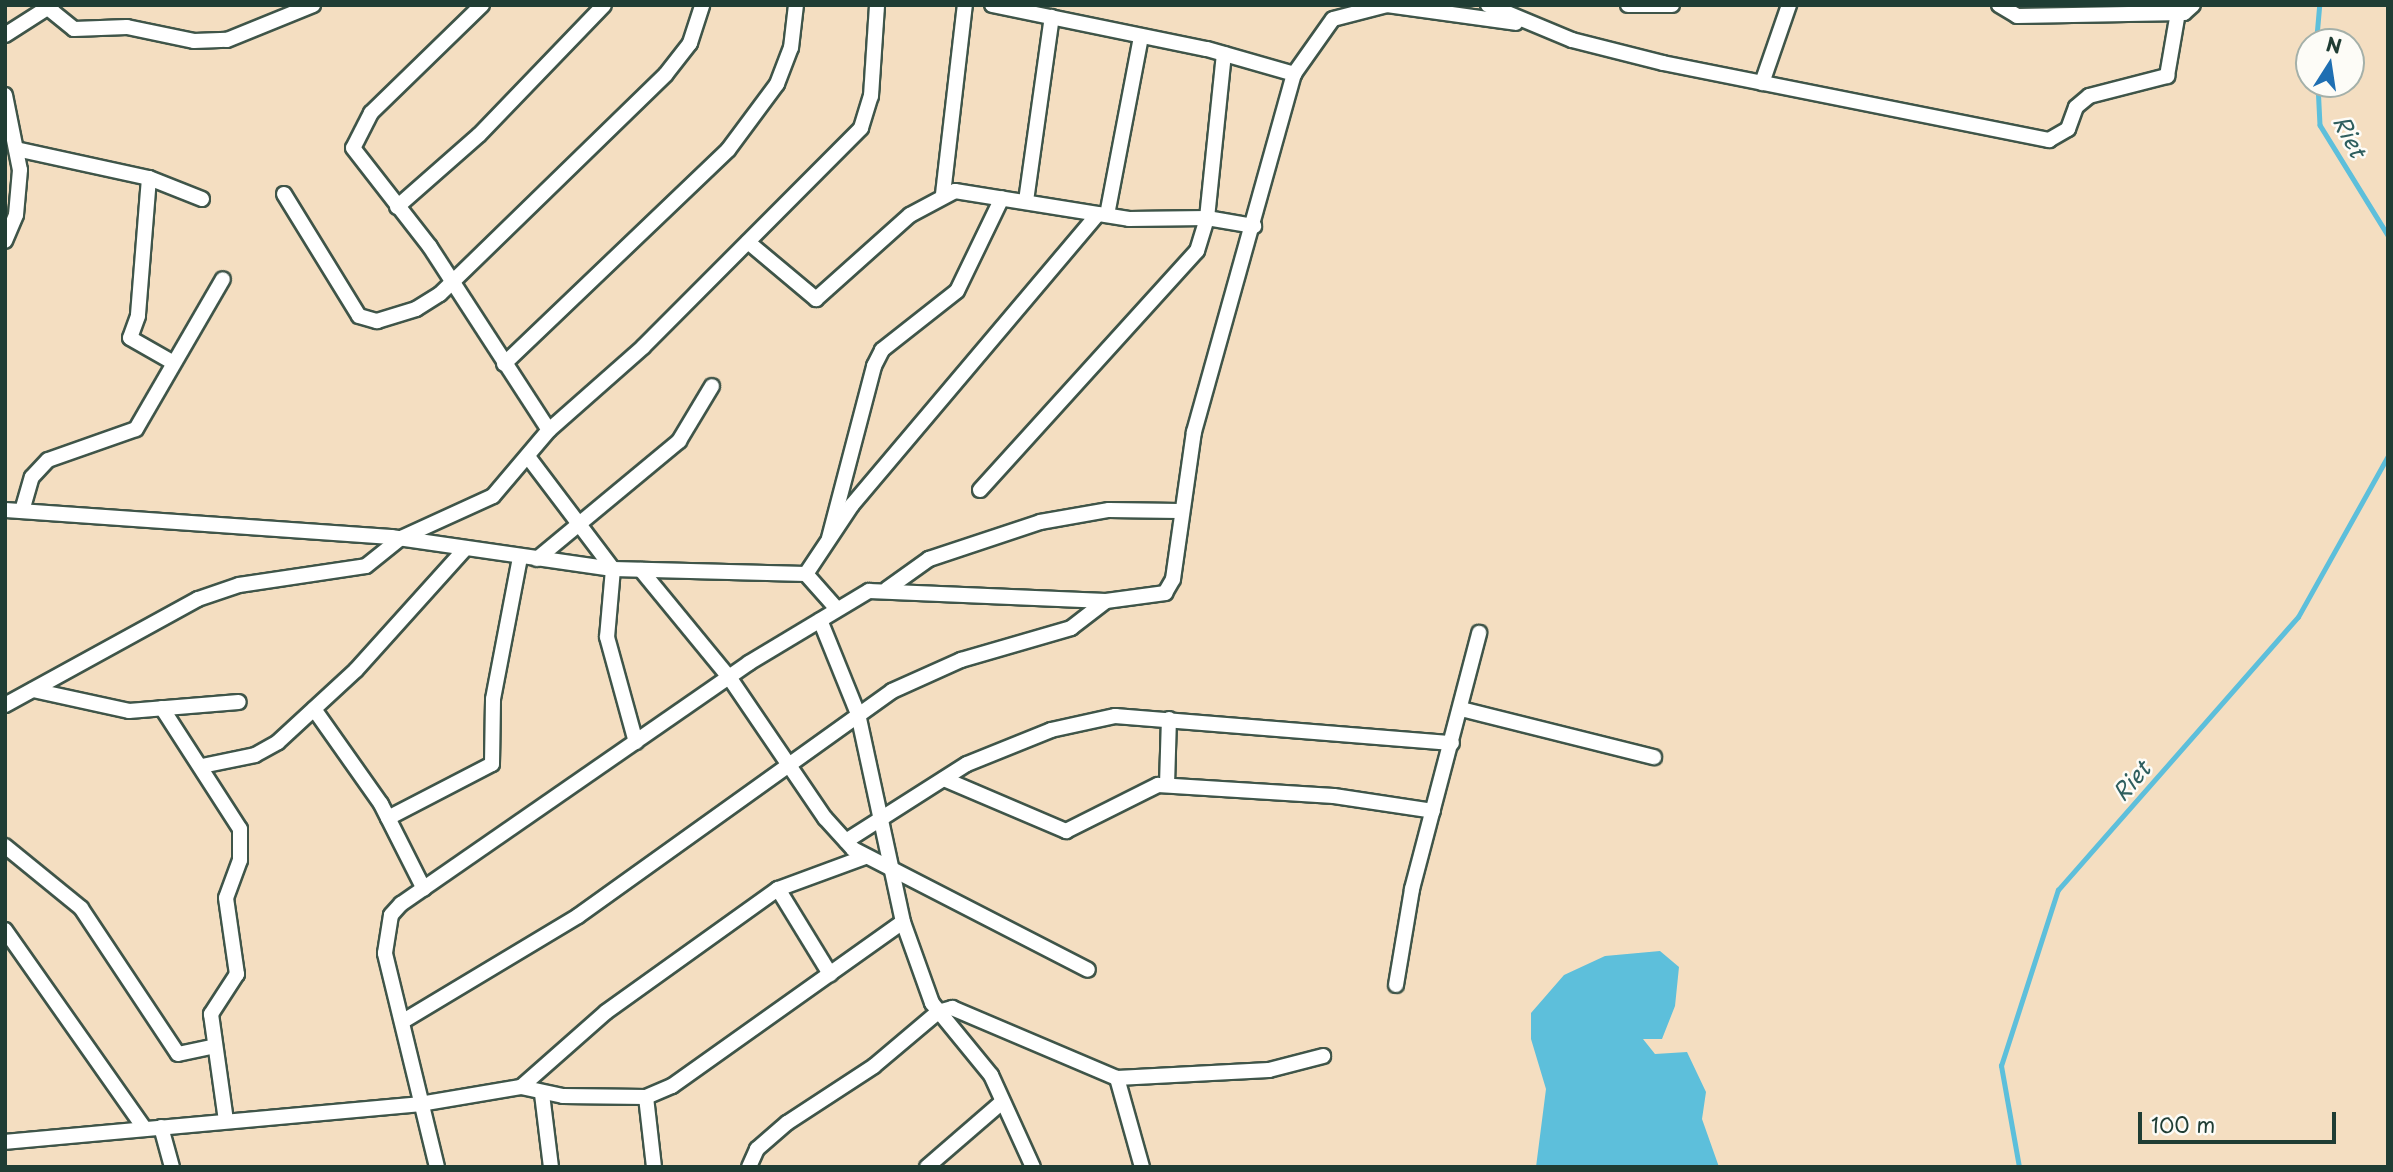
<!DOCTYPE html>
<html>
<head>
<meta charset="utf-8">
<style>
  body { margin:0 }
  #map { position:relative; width:2393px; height:1172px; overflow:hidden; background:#f4dec1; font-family:"Playpen Sans",sans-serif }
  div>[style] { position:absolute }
  .water>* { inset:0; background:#5dbfdb }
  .stream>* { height:4.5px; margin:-2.25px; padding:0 2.25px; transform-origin:2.25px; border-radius:2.25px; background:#5dbfdb }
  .roads { filter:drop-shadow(2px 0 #3f5549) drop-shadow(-2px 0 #3f5549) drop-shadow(0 2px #3f5549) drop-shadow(0 -2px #3f5549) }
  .minor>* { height:14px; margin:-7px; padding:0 7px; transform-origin:7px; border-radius:7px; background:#fff }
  span { translate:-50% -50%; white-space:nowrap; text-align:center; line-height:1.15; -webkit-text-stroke:5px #fdfcf7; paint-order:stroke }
  .water-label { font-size:23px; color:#2e5e5e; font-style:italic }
  .frame { position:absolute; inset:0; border:7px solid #1f3d34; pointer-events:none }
  .north { position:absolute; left:2295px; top:28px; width:70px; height:70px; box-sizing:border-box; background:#fdfcf7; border:2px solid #a4b0a9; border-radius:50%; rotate:12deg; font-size:19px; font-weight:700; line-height:28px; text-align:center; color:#1f3d34 }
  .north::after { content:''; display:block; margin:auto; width:24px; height:32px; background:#1f6fb2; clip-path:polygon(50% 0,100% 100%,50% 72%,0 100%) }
  .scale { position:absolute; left:2138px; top:1112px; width:198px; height:32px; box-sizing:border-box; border:4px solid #1f3d34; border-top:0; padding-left:9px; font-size:21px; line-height:24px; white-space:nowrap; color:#1f3d34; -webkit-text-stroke:5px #fdfcf7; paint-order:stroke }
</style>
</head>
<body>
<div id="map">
  <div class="water">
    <i style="clip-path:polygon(1660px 951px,1679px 967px,1675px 1006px,1662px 1039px,1643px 1039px,1655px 1054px,1687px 1052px,1706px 1092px,1702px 1119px,1719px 1167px,1536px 1167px,1546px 1089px,1531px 1039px,1531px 1013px,1564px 975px,1605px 956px)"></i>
  </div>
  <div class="stream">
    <i style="left:2316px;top:42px;width:37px;rotate:-85deg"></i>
    <i style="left:2318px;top:84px;width:41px;rotate:87.2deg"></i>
    <i style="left:2320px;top:125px;width:129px;rotate:58.3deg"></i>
    <i style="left:2019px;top:1167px;width:103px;rotate:-100.1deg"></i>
    <i style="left:2001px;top:1066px;width:185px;rotate:-72.1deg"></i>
    <i style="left:2058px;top:890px;width:363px;rotate:-48.7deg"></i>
    <i style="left:2298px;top:617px;width:184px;rotate:-60.8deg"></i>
  </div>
  <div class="roads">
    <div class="minor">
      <i style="left:482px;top:5px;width:155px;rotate:135.8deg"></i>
      <i style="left:371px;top:113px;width:39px;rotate:117deg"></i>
      <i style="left:353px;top:148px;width:125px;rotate:52.1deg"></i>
      <i style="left:430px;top:247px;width:218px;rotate:57deg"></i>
      <i style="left:992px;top:5px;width:219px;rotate:11.6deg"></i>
      <i style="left:1207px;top:49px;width:91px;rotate:16deg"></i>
      <i style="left:1387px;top:5px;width:130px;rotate:7.9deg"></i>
      <i style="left:1488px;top:5px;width:91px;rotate:22.6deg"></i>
      <i style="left:1572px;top:40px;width:94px;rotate:14.2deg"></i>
      <i style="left:1663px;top:63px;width:394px;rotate:11.3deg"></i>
      <i style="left:2049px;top:140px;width:22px;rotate:-30deg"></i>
      <i style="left:2068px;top:129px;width:23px;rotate:-70deg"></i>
      <i style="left:2076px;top:107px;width:17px;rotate:-40deg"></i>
      <i style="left:2089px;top:96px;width:81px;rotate:-14.4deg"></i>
      <i style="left:2167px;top:76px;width:65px;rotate:-80.2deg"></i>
      <i style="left:1628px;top:5px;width:44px"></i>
      <i style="left:1999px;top:5px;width:21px;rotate:31deg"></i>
      <i style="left:2017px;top:16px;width:167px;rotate:-1deg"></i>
      <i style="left:2184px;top:13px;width:12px;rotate:-42deg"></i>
      <i style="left:48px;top:8px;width:33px;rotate:39deg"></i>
      <i style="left:74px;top:29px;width:53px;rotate:-2.2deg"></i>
      <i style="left:127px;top:27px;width:68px;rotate:11.8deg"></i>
      <i style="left:194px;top:41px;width:33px;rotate:-2deg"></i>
      <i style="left:227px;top:40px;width:93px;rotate:-22.1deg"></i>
      <i style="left:5px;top:35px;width:56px;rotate:-32.6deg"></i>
      <i style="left:1762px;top:83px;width:83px;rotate:-70.9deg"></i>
      <i style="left:5px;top:95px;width:76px;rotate:78.7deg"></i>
      <i style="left:20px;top:170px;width:45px;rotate:95.1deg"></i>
      <i style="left:16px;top:215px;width:28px;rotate:113deg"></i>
      <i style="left:16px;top:149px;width:136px;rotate:12.3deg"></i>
      <i style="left:149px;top:178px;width:57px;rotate:21.6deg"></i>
      <i style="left:149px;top:178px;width:138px;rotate:94.6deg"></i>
      <i style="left:138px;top:316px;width:23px;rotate:110deg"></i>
      <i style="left:130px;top:338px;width:48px;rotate:29.7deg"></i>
      <i style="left:284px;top:194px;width:143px;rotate:58.4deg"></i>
      <i style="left:359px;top:316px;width:19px;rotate:16deg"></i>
      <i style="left:377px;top:321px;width:41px;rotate:-17.1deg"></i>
      <i style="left:416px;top:309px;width:28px;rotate:-32deg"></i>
      <i style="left:440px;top:294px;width:315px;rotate:-44.2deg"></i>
      <i style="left:666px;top:74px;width:39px;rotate:-52deg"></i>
      <i style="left:690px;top:43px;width:40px;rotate:-72deg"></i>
      <i style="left:943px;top:194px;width:190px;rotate:-83.4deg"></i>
      <i style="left:1026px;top:201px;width:186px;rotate:-82deg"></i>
      <i style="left:397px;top:207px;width:109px;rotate:-41.3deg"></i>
      <i style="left:479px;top:135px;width:180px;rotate:-46.1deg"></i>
      <i style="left:1107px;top:215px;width:182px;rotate:-79.2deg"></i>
      <i style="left:748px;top:242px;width:89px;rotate:40deg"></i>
      <i style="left:816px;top:299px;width:126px;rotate:-41.8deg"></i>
      <i style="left:910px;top:215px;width:51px;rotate:-28.1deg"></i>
      <i style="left:955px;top:191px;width:176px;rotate:9.1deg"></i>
      <i style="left:1129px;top:219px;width:78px;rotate:-0.7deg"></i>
      <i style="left:1207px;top:218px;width:48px;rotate:9.7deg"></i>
      <i style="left:504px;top:364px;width:310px;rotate:-43.7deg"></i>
      <i style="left:728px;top:150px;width:82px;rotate:-53.4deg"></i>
      <i style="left:777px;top:84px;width:39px;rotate:-69deg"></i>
      <i style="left:791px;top:48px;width:43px;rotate:-83.4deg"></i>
      <i style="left:529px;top:458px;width:139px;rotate:52.9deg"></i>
      <i style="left:613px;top:569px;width:68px;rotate:95deg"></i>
      <i style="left:607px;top:637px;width:109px;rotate:74.6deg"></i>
      <i style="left:980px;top:490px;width:323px;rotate:-47.8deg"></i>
      <i style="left:1197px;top:251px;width:34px;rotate:-73deg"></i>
      <i style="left:1207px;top:218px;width:165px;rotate:-84.1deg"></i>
      <i style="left:5px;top:510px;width:387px;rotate:4deg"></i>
      <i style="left:391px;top:537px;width:224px;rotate:8.2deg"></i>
      <i style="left:613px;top:569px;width:193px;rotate:1.5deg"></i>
      <i style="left:806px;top:574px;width:47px;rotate:48.5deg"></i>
      <i style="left:22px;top:511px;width:35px;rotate:-74deg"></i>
      <i style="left:32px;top:477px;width:23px;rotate:-47deg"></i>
      <i style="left:48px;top:460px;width:93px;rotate:-19.4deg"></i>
      <i style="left:136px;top:429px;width:173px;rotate:-59.9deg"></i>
      <i style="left:829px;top:538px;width:178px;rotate:-75.3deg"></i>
      <i style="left:874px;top:366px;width:18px;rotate:-63deg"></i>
      <i style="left:882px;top:350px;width:95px;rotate:-38.2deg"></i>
      <i style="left:957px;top:291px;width:103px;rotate:-64.2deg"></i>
      <i style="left:537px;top:559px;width:185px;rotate:-39.7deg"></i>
      <i style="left:679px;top:441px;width:64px;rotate:-59deg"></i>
      <i style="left:641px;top:570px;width:139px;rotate:50.6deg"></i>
      <i style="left:729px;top:677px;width:171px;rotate:55.8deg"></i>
      <i style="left:825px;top:818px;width:42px;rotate:47.9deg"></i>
      <i style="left:853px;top:849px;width:264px;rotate:27.2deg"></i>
      <i style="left:806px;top:574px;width:83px;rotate:-56.3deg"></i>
      <i style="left:852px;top:505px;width:381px;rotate:-49.8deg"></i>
      <i style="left:887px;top:589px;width:52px;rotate:-35.5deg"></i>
      <i style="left:929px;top:559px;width:117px;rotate:-18.4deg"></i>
      <i style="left:1040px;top:522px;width:70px;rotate:-9.9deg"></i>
      <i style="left:1109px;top:510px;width:70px;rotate:0.8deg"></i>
      <i style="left:33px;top:690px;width:98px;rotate:12.3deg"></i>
      <i style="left:129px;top:711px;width:110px;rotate:-4.7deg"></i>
      <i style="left:5px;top:705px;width:220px;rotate:-28.8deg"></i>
      <i style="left:198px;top:599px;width:43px;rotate:-18.9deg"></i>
      <i style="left:239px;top:585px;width:128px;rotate:-8.5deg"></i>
      <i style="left:366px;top:566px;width:45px;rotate:-38.7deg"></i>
      <i style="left:401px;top:538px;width:101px;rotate:-24.5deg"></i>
      <i style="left:493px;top:496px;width:87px;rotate:-49.7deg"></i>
      <i style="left:549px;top:430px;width:125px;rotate:-41.4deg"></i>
      <i style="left:643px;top:347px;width:309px;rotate:-45.1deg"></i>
      <i style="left:861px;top:128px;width:34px;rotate:-73deg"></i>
      <i style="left:871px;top:96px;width:91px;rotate:-86.2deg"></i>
      <i style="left:162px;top:708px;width:144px;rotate:57.2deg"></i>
      <i style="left:240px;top:829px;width:31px;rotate:90deg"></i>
      <i style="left:240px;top:860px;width:40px;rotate:110.2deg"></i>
      <i style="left:226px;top:898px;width:77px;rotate:81.8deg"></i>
      <i style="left:237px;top:974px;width:48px;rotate:123deg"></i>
      <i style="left:211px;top:1014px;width:108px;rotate:82deg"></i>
      <i style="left:314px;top:709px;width:116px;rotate:54.8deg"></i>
      <i style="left:381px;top:804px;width:95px;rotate:63.2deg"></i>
      <i style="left:1461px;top:709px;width:199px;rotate:14deg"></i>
      <i style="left:202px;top:766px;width:54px;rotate:-11.7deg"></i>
      <i style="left:255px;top:755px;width:26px;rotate:-29deg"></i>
      <i style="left:278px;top:742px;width:106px;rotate:-42.7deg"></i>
      <i style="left:356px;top:670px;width:161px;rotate:-48deg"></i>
      <i style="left:944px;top:779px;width:133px;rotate:23.1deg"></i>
      <i style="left:1066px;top:831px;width:103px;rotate:-26.6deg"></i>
      <i style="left:1158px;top:785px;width:176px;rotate:3.6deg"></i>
      <i style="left:1334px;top:796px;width:100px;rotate:8.6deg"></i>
      <i style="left:1167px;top:785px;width:66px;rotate:-88.3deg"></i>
      <i style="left:388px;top:818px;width:117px;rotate:-27.4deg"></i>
      <i style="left:492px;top:764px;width:65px;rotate:-89.1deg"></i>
      <i style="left:493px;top:699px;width:145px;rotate:-79.2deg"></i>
      <i style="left:846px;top:841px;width:143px;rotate:-32.5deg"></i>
      <i style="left:967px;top:764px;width:91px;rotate:-22deg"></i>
      <i style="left:1051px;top:730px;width:66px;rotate:-12.3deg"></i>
      <i style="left:1115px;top:716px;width:338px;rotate:4.6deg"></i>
      <i style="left:5px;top:846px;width:98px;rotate:39.2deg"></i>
      <i style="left:81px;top:908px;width:175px;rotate:56.4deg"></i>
      <i style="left:178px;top:1054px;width:35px;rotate:-12deg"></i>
      <i style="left:778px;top:889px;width:100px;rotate:58.5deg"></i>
      <i style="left:903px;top:922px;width:86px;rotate:70.3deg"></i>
      <i style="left:932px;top:1003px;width:93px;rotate:50.7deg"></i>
      <i style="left:991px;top:1075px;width:101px;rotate:65.5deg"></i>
      <i style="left:5px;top:930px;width:243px;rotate:54.9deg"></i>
      <i style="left:1396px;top:985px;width:97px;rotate:-80.5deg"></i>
      <i style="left:1412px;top:889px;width:265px;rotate:-75.3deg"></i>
      <i style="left:405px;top:1020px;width:202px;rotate:-31deg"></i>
      <i style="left:578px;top:916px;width:386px;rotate:-35.6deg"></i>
      <i style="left:892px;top:691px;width:76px;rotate:-24.2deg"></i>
      <i style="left:961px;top:660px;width:115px;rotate:-16.2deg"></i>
      <i style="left:1071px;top:628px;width:44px;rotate:-37.6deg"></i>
      <i style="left:1117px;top:1078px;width:92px;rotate:74.3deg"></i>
      <i style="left:521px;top:1087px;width:113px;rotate:-41.4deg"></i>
      <i style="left:606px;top:1012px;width:211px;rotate:-35.6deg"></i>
      <i style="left:778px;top:889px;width:93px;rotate:-20.2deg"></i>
      <i style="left:542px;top:1094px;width:74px;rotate:83deg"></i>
      <i style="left:646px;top:1097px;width:70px;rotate:83.5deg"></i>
      <i style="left:161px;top:1127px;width:41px;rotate:74.6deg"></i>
      <i style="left:5px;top:1142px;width:417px;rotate:-5.2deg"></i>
      <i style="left:420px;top:1104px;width:102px;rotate:-9.6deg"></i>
      <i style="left:521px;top:1087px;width:43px;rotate:12.1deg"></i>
      <i style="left:563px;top:1096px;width:83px;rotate:0.7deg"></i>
      <i style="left:646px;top:1097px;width:28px;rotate:-23deg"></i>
      <i style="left:672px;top:1086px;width:283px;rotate:-35.4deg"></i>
      <i style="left:903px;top:922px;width:213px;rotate:-102.2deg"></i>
      <i style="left:858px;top:714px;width:101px;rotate:-112deg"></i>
      <i style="left:437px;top:1167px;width:220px;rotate:-103.7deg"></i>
      <i style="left:385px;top:953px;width:38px;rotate:-81deg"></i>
      <i style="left:391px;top:915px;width:15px;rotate:-48deg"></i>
      <i style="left:401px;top:904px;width:423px;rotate:-34.7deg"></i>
      <i style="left:749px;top:663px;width:140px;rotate:-31deg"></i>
      <i style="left:869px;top:591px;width:237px;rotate:2.4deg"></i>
      <i style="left:1106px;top:601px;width:60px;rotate:-7.7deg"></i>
      <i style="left:1165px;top:593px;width:16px;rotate:-60deg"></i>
      <i style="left:1173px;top:579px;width:148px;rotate:-81.9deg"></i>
      <i style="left:1194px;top:432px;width:372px;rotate:-74.4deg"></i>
      <i style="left:1294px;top:74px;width:67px;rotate:-54.7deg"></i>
      <i style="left:1333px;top:19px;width:56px;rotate:-14.5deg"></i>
      <i style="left:749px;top:1167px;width:20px;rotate:-66deg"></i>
      <i style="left:757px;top:1149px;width:40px;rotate:-41deg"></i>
      <i style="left:787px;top:1123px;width:104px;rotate:-33.2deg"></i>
      <i style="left:874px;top:1066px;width:84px;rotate:-40.2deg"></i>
      <i style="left:938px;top:1012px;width:15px;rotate:-16deg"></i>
      <i style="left:952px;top:1008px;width:179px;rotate:23deg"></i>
      <i style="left:1117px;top:1078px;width:152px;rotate:-3deg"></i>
      <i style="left:1269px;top:1070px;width:56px;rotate:-14.5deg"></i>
      <i style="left:927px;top:1167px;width:99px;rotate:-40.9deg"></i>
    </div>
  </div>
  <div class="water-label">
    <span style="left:2350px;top:136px;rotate:63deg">Riet</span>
    <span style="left:2131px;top:781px;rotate:-49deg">Riet</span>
  </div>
  <div class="frame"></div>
  <div class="north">N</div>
  <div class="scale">100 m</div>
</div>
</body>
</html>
